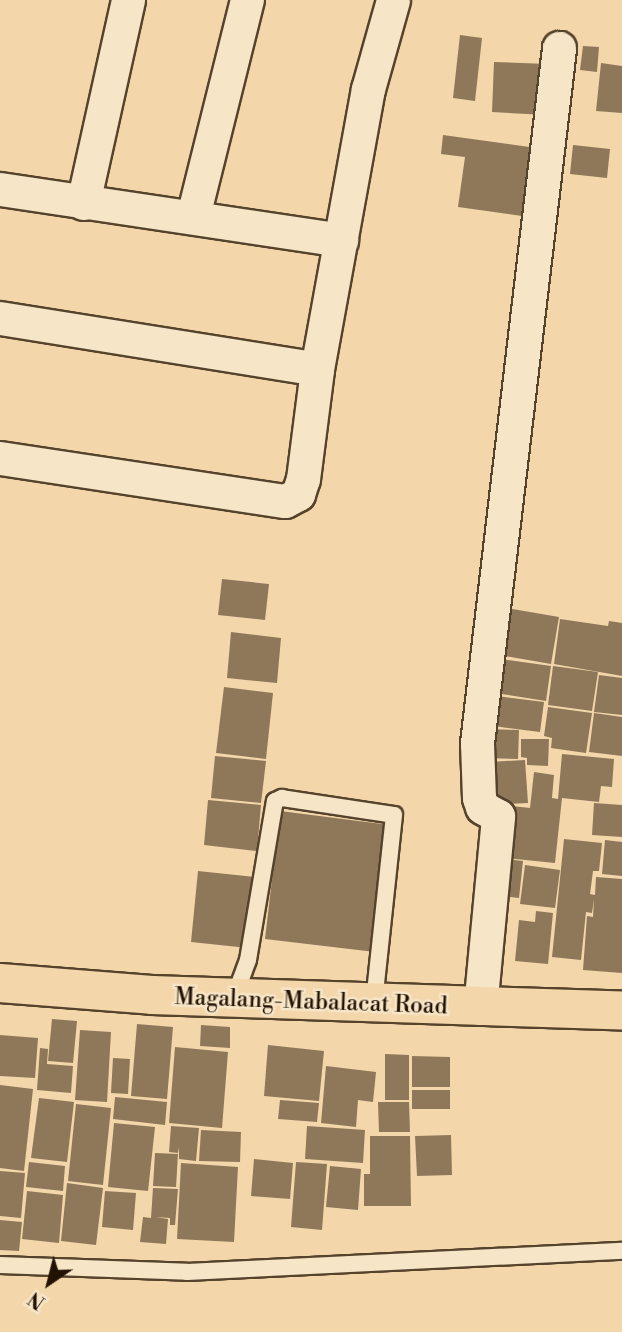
<!DOCTYPE html>
<html>
<head>
<meta charset="utf-8">
<style>
  body { margin:0 }
  #map { position:relative; width:622px; height:1332px; overflow:hidden; background:#f3d7ab; font-family:"Libre Bodoni",serif }
  div>[style] { position:absolute }
  .building>* { inset:0; background:#8f785a }
  .roads { filter:drop-shadow(2px 0 #56432c) drop-shadow(-2px 0 #56432c) drop-shadow(0 2px #56432c) drop-shadow(0 -2px #56432c) }
  .service>* { height:16px; margin:-8px; padding:0 8px; transform-origin:8px; border-radius:8px; background:#f7e5c8 }
  .minor>* { height:33px; margin:-16.5px; padding:0 16.5px; transform-origin:16.5px; border-radius:16.5px; background:#f7e5c8 }
  .primary>* { height:38px; margin:-19px; padding:0 19px; transform-origin:19px; border-radius:19px; background:#f3d7ab }
  span { translate:-50% -50%; white-space:nowrap; text-align:center; line-height:1.15; -webkit-text-stroke:5px #f7e5c8; paint-order:stroke }
  .street-label { font-size:23px; color:#221202 }
  .north { position:absolute; left:14px; top:1248px; width:70px; height:70px; -webkit-text-stroke:5px #f7e5c8; paint-order:stroke; rotate:215deg; font-size:19px; font-weight:700; line-height:28px; text-align:center; color:#221202 }
  .north::after { content:''; display:block; margin:auto; width:24px; height:32px; background:#221202; clip-path:polygon(50% 0,100% 100%,50% 72%,0 100%) }
</style>
</head>
<body>
<div id="map">
  <div class="building">
    <i style="clip-path:polygon(460px 35px,482px 38px,475px 101px,453px 98px)"></i>
    <i style="clip-path:polygon(583px 46px,599px 47px,597px 72px,580px 70px)"></i>
    <i style="clip-path:polygon(494px 62px,548px 64px,546px 115px,492px 112px)"></i>
    <i style="clip-path:polygon(601px 63px,622px 66px,622px 113px,596px 111px)"></i>
    <i style="clip-path:polygon(443px 135px,544px 149px,540px 179px,527px 177px,522px 216px,458px 207px,465px 157px,441px 154px)"></i>
    <i style="clip-path:polygon(573px 145px,610px 149px,607px 178px,570px 174px)"></i>
    <i style="clip-path:polygon(222px 579px,269px 584px,265px 620px,218px 615px)"></i>
    <i style="clip-path:polygon(506px 608px,559px 617px,551px 664px,499px 655px)"></i>
    <i style="clip-path:polygon(560px 619px,608px 626px,609px 621px,622px 623px,622px 676px,554px 664px)"></i>
    <i style="clip-path:polygon(231px 632px,281px 638px,277px 683px,227px 678px)"></i>
    <i style="clip-path:polygon(500px 659px,551px 666px,546px 701px,495px 693px)"></i>
    <i style="clip-path:polygon(553px 666px,598px 672px,592px 711px,548px 705px)"></i>
    <i style="clip-path:polygon(599px 675px,622px 678px,622px 715px,594px 712px)"></i>
    <i style="clip-path:polygon(224px 687px,273px 693px,266px 759px,216px 753px)"></i>
    <i style="clip-path:polygon(497px 696px,544px 702px,540px 732px,493px 726px)"></i>
    <i style="clip-path:polygon(548px 707px,592px 713px,586px 753px,551px 748px,552px 738px,544px 736px)"></i>
    <i style="clip-path:polygon(594px 713px,622px 717px,622px 756px,589px 752px)"></i>
    <i style="clip-path:polygon(486px 729px,519px 730px,518px 759px,485px 758px)"></i>
    <i style="clip-path:polygon(521px 739px,549px 739px,548px 766px,527px 765px,527px 758px,521px 757px)"></i>
    <i style="clip-path:polygon(562px 754px,614px 759px,612px 787px,601px 786px,599px 802px,562px 798px,555px 863px,506px 858px,512px 806px,530px 808px,534px 772px,554px 775px,552px 798px,558px 799px)"></i>
    <i style="clip-path:polygon(215px 756px,266px 761px,261px 803px,211px 798px)"></i>
    <i style="clip-path:polygon(525px 760px,528px 803px,492px 805px,489px 762px)"></i>
    <i style="clip-path:polygon(208px 800px,261px 805px,257px 851px,204px 845px)"></i>
    <i style="clip-path:polygon(594px 803px,622px 805px,622px 837px,592px 835px)"></i>
    <i style="clip-path:polygon(280px 811px,390px 825px,375px 952px,265px 939px)"></i>
    <i style="clip-path:polygon(564px 839px,602px 843px,599px 871px,593px 871px,590px 894px,595px 895px,596px 877px,622px 879px,622px 973px,583px 970px,587px 916px,593px 917px,594px 899px,592px 913px,586px 912px,581px 960px,552px 957px)"></i>
    <i style="clip-path:polygon(605px 840px,622px 842px,622px 876px,602px 874px)"></i>
    <i style="clip-path:polygon(505px 859px,523px 861px,519px 898px,501px 896px)"></i>
    <i style="clip-path:polygon(525px 865px,560px 870px,555px 908px,520px 904px)"></i>
    <i style="clip-path:polygon(198px 871px,255px 877px,248px 948px,191px 942px)"></i>
    <i style="clip-path:polygon(536px 911px,553px 913px,548px 964px,515px 961px,519px 920px,535px 922px)"></i>
    <i style="clip-path:polygon(52px 1019px,77px 1021px,73px 1063px,48px 1061px)"></i>
    <i style="clip-path:polygon(137px 1024px,173px 1027px,167px 1099px,131px 1096px)"></i>
    <i style="clip-path:polygon(201px 1025px,230px 1027px,230px 1048px,200px 1046px)"></i>
    <i style="clip-path:polygon(80px 1030px,111px 1032px,107px 1102px,75px 1100px)"></i>
    <i style="clip-path:polygon(0 1035px,38px 1038px,35px 1078px,0 1076px)"></i>
    <i style="clip-path:polygon(268px 1045px,324px 1051px,319px 1101px,264px 1096px)"></i>
    <i style="clip-path:polygon(175px 1047px,228px 1052px,222px 1128px,169px 1123px)"></i>
    <i style="clip-path:polygon(40px 1048px,48px 1049px,47px 1064px,73px 1066px,71px 1093px,37px 1090px)"></i>
    <i style="clip-path:polygon(385px 1054px,409px 1055px,409px 1100px,385px 1100px)"></i>
    <i style="clip-path:polygon(412px 1056px,450px 1057px,450px 1087px,412px 1087px)"></i>
    <i style="clip-path:polygon(113px 1058px,130px 1059px,128px 1094px,111px 1093px)"></i>
    <i style="clip-path:polygon(326px 1066px,376px 1072px,373px 1102px,358px 1100px,356px 1127px,321px 1123px)"></i>
    <i style="clip-path:polygon(0 1085px,33px 1089px,24px 1171px,0 1168px)"></i>
    <i style="clip-path:polygon(412px 1090px,450px 1090px,450px 1109px,412px 1109px)"></i>
    <i style="clip-path:polygon(115px 1097px,167px 1102px,165px 1125px,113px 1119px)"></i>
    <i style="clip-path:polygon(39px 1098px,74px 1102px,67px 1162px,31px 1158px)"></i>
    <i style="clip-path:polygon(280px 1100px,319px 1103px,317px 1122px,278px 1119px)"></i>
    <i style="clip-path:polygon(378px 1102px,409px 1102px,410px 1132px,379px 1132px)"></i>
    <i style="clip-path:polygon(76px 1104px,111px 1108px,103px 1185px,68px 1181px)"></i>
    <i style="clip-path:polygon(114px 1123px,155px 1127px,148px 1191px,108px 1187px)"></i>
    <i style="clip-path:polygon(171px 1126px,199px 1128px,196px 1161px,179px 1159px,179px 1147px,178px 1153px,169px 1152px)"></i>
    <i style="clip-path:polygon(307px 1126px,365px 1130px,363px 1163px,305px 1159px)"></i>
    <i style="clip-path:polygon(201px 1130px,241px 1132px,240px 1162px,199px 1161px)"></i>
    <i style="clip-path:polygon(451px 1135px,452px 1175px,417px 1176px,415px 1136px)"></i>
    <i style="clip-path:polygon(370px 1136px,410px 1136px,411px 1206px,364px 1206px,364px 1174px,370px 1174px)"></i>
    <i style="clip-path:polygon(155px 1153px,178px 1154px,176px 1187px,153px 1186px)"></i>
    <i style="clip-path:polygon(254px 1159px,293px 1163px,290px 1199px,251px 1196px)"></i>
    <i style="clip-path:polygon(29px 1162px,65px 1166px,63px 1191px,26px 1187px)"></i>
    <i style="clip-path:polygon(296px 1162px,327px 1164px,322px 1230px,291px 1227px)"></i>
    <i style="clip-path:polygon(181px 1163px,238px 1167px,234px 1242px,177px 1239px)"></i>
    <i style="clip-path:polygon(330px 1166px,361px 1169px,358px 1210px,326px 1207px)"></i>
    <i style="clip-path:polygon(0 1171px,25px 1173px,21px 1218px,0 1216px)"></i>
    <i style="clip-path:polygon(67px 1183px,103px 1188px,96px 1245px,61px 1241px)"></i>
    <i style="clip-path:polygon(153px 1188px,178px 1189px,175px 1225px,170px 1225px,170px 1218px,156px 1217px,168px 1219px,166px 1244px,140px 1242px,143px 1217px,151px 1218px)"></i>
    <i style="clip-path:polygon(27px 1191px,63px 1195px,59px 1243px,22px 1239px)"></i>
    <i style="clip-path:polygon(105px 1191px,136px 1193px,133px 1230px,102px 1227px)"></i>
    <i style="clip-path:polygon(0 1220px,22px 1222px,19px 1251px,0 1250px)"></i>
  </div>
  <div class="roads">
    <div class="service">
      <i style="left:234px;top:998px;width:40px;rotate:-69.8deg"></i>
      <i style="left:248px;top:960px;width:161px;rotate:-80.4deg"></i>
      <i style="left:275px;top:801px;width:8px;rotate:-23deg"></i>
      <i style="left:282px;top:798px;width:113px;rotate:8.6deg"></i>
      <i style="left:394px;top:815px;width:189px;rotate:96.1deg"></i>
      <i style="left:0;top:1265px;width:187px;rotate:2.1deg"></i>
      <i style="left:187px;top:1272px;width:436px;rotate:-2.8deg"></i>
    </div>
    <div class="minor">
      <i style="left:0;top:189px;width:345px;rotate:8.5deg"></i>
      <i style="left:83px;top:203px;width:208px;rotate:-77.5deg"></i>
      <i style="left:193px;top:216px;width:223px;rotate:-76deg"></i>
      <i style="left:0;top:318px;width:321px;rotate:9.1deg"></i>
      <i style="left:0;top:458px;width:288px;rotate:8.6deg"></i>
      <i style="left:285px;top:501px;width:15px;rotate:-28deg"></i>
      <i style="left:298px;top:494px;width:16px;rotate:-72deg"></i>
      <i style="left:303px;top:479px;width:111px;rotate:-82.7deg"></i>
      <i style="left:317px;top:369px;width:285px;rotate:-79.7deg"></i>
      <i style="left:368px;top:89px;width:92px;rotate:-74.3deg"></i>
      <i style="left:480px;top:1008px;width:193px;rotate:-84.6deg"></i>
      <i style="left:498px;top:816px;width:18px;rotate:-151deg"></i>
      <i style="left:482px;top:807px;width:9px;rotate:-108deg"></i>
      <i style="left:479px;top:798px;width:55px;rotate:-92.1deg"></i>
      <i style="left:477px;top:743px;width:700px;rotate:-83.27deg"></i>
    </div>
    <div class="primary">
      <i style="left:0;top:983px;width:152px;rotate:4.5deg"></i>
      <i style="left:152px;top:995px;width:470px;rotate:1.9deg"></i>
    </div>
  </div>
  <div class="street-label">
    <span style="left:311px;top:1002px;rotate:2deg">Magalang-Mabalacat Road</span>
  </div>
  <div class="north">N</div>
</div>
</body>
</html>
